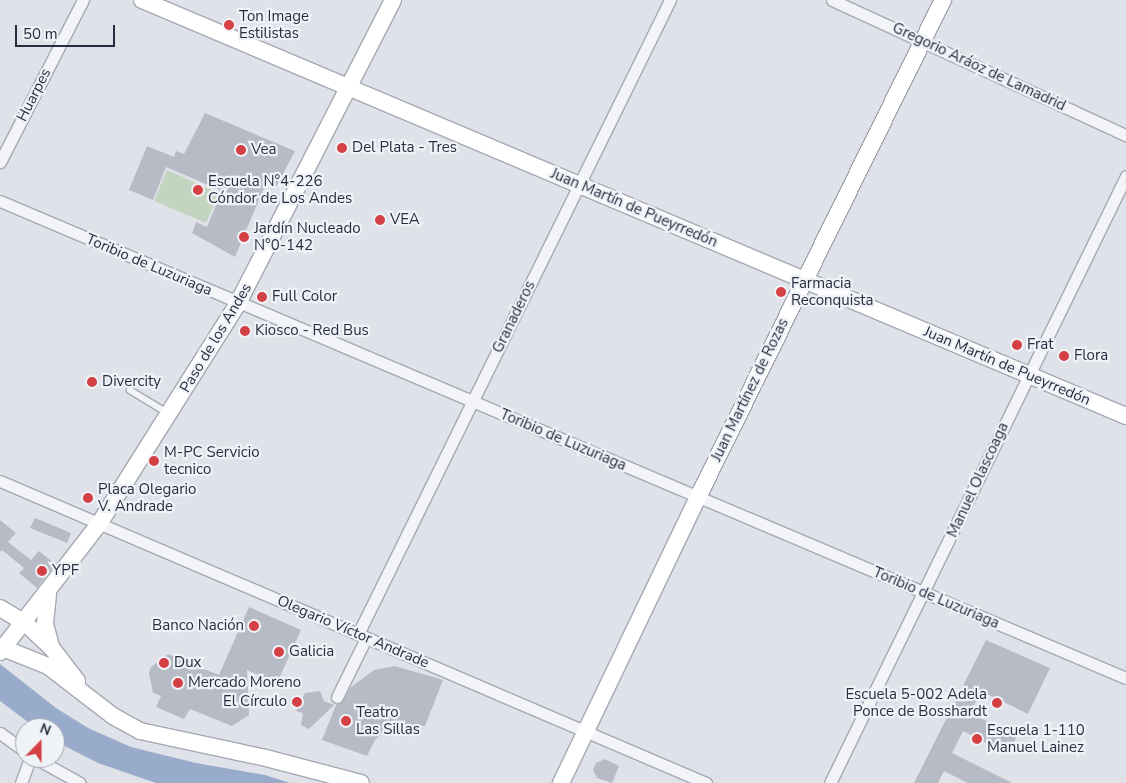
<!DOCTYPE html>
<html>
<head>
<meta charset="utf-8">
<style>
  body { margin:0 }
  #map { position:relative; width:1126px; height:783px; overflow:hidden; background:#e0e2e9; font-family:"Nunito Sans",sans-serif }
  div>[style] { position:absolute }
  .green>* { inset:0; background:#c3d4c0 }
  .water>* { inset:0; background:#99abcb }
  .building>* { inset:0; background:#b7bbc6 }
  .roads { filter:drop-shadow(1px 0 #a5a8b3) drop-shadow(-1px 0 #a5a8b3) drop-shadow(0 1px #a5a8b3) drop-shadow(0 -1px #a5a8b3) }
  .lane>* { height:5.5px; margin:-2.75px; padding:0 2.75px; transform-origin:2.75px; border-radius:2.75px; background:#f3f4f8 }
  .street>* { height:11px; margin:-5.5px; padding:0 5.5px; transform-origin:5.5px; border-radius:5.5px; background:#f3f4f8 }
  .secondary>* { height:16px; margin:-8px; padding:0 8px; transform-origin:8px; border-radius:8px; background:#fff }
  .dots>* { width:14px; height:14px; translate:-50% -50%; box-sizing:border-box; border:2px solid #eff2f7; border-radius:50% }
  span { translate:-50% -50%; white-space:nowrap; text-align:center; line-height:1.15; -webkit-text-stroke:4.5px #eff2f7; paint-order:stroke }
  .poi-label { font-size:15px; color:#282e41 }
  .left { translate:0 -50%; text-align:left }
  .right { translate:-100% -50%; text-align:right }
  .street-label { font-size:15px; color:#282e41 }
  .north { position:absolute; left:15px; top:718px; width:50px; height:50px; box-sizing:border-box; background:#eff2f7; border:1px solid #9fa4ae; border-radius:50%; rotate:22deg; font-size:14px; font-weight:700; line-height:20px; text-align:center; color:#282e41 }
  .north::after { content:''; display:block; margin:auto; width:18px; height:22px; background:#d44043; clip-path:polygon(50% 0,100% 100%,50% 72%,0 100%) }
  .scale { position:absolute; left:15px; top:25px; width:100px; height:22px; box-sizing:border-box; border:2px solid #282e41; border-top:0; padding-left:6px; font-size:15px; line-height:18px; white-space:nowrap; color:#282e41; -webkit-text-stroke:4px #eff2f7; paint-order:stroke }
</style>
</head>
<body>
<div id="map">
  <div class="green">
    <i style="clip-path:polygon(167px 170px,219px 193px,206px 223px,154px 201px)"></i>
  </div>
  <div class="water">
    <i style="clip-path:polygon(0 664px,56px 708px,88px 728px,131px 747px,196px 763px,265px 775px,290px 783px,156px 783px,98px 763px,55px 741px,55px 728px,36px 728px,0 701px)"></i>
  </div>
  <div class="building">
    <i style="clip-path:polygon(205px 113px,295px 151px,276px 187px,266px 183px,235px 257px,192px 233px,196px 222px,207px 227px,222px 191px,166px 167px,153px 200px,129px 190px,147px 146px,174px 157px,176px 151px,184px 154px)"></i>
    <i style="clip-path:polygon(35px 518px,71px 533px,67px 543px,30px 528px)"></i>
    <i style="clip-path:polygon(0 520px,16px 533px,8px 542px,31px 560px,39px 551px,55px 564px,37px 588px,19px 573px,24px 568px,2px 550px,0 552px)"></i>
    <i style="clip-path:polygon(249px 607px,301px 630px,277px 683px,247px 670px,249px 715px,232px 726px,190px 709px,184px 719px,156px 707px,161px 696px,153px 693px,149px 673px,151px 667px,168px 654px,219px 675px)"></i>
    <i style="clip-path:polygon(986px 640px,1050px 668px,1028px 714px,981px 691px,970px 713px,1017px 736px,1008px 754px,963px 731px,952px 753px,1012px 783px,968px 783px,944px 771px,938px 783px,914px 783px)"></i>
    <i style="clip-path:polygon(395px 666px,443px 680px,425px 726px,406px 724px,385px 729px,375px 740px,367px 756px,322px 740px,336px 705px,343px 701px,350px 688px,374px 670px)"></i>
    <i style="clip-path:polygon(320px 691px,324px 701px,334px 705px,309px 729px,301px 725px,303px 713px,296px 711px,305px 693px)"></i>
    <i style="clip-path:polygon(605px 759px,619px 766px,612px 783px,597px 778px,593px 770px,596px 763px)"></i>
  </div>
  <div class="roads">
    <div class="lane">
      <i style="left:130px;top:390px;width:42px;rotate:31.4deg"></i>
    </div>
    <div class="street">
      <i style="left:832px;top:0;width:324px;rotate:24.7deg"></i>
      <i style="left:0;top:162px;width:182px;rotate:-62.9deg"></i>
      <i style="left:0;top:201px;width:1223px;rotate:22.96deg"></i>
      <i style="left:0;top:481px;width:768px;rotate:23.16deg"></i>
      <i style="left:358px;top:634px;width:707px;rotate:-63.8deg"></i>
      <i style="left:337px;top:697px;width:66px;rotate:-63.8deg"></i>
      <i style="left:0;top:733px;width:31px;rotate:36deg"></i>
      <i style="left:35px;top:758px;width:51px;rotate:29.1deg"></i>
      <i style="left:21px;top:783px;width:27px;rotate:-70deg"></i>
      <i style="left:830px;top:783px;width:675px;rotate:-64deg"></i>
    </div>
    <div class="secondary">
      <i style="left:142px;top:0;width:1068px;rotate:22.92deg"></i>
      <i style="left:48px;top:595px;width:29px;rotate:96deg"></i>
      <i style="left:45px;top:624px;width:24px;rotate:75deg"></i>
      <i style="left:0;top:608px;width:29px;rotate:31deg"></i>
      <i style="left:25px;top:623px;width:35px;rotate:43deg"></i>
      <i style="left:51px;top:647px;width:43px;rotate:52.6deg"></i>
      <i style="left:3px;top:648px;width:48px;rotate:21.8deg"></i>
      <i style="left:48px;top:666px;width:82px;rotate:37.6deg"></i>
      <i style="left:113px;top:716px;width:31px;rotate:29deg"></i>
      <i style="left:140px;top:731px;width:129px;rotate:12.1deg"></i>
      <i style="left:266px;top:758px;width:98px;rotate:14.7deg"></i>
      <i style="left:0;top:652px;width:162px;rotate:-52.3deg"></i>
      <i style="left:99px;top:524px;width:261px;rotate:-57.8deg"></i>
      <i style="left:238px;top:303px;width:340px;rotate:-62.9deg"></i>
      <i style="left:561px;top:783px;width:317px;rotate:-64.4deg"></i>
      <i style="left:698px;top:497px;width:554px;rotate:-63.76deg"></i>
    </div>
  </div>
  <div class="dots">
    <i style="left:229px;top:25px;background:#d44043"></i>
    <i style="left:342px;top:148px;background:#d44043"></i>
    <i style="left:241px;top:150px;background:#d44043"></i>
    <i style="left:198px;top:190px;background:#d44043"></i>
    <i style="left:380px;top:220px;background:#d44043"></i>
    <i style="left:244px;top:237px;background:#d44043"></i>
    <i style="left:781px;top:292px;background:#d44043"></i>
    <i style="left:262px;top:297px;background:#d44043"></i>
    <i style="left:245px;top:331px;background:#d44043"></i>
    <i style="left:1017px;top:345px;background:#d44043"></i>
    <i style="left:1064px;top:356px;background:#d44043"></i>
    <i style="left:92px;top:382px;background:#d44043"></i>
    <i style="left:154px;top:461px;background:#d44043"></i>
    <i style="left:88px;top:498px;background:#d44043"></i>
    <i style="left:42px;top:571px;background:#d44043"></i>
    <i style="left:254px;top:626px;background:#d44043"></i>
    <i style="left:279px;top:652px;background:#d44043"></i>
    <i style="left:164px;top:663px;background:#d44043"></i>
    <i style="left:178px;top:683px;background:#d44043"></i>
    <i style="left:297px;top:702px;background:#d44043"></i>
    <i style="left:997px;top:703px;background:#d44043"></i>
    <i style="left:346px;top:721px;background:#d44043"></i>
    <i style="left:977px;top:739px;background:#d44043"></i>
  </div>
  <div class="poi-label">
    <span class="left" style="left:239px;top:25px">Ton Image<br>Estilistas</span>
    <span class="left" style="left:352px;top:148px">Del Plata - Tres</span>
    <span class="left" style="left:251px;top:150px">Vea</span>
    <span class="left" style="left:208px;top:190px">Escuela N°4-226<br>Cóndor de Los Andes</span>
    <span class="left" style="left:390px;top:220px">VEA</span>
    <span class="left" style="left:254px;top:237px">Jardín Nucleado<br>N°0-142</span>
    <span class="left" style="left:791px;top:292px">Farmacia<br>Reconquista</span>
    <span class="left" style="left:272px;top:297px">Full Color</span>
    <span class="left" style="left:255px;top:331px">Kiosco - Red Bus</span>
    <span class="left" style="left:1027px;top:345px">Frat</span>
    <span class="left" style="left:1074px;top:356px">Flora</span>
    <span class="left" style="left:102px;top:382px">Divercity</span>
    <span class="left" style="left:164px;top:461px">M-PC Servicio<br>tecnico</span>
    <span class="left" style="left:98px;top:498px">Placa Olegario<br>V. Andrade</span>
    <span class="left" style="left:52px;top:571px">YPF</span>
    <span class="right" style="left:244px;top:626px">Banco Nación</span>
    <span class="left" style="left:289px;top:652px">Galicia</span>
    <span class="left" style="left:174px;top:663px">Dux</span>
    <span class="left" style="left:188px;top:683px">Mercado Moreno</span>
    <span class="right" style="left:987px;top:703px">Escuela 5-002 Adela<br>Ponce de Bosshardt</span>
    <span class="right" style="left:287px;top:702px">El Círculo</span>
    <span class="left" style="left:356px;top:721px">Teatro<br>Las Sillas</span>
    <span class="left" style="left:987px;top:739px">Escuela 1-110<br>Manuel Lainez</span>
  </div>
  <div class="street-label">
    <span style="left:979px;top:67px;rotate:25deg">Gregorio Aráoz de Lamadrid</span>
    <span style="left:34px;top:95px;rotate:-63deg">Huarpes</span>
    <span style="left:634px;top:208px;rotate:23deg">Juan Martín de Pueyrredón</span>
    <span style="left:149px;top:265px;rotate:23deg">Toribio de Luzuriaga</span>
    <span style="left:514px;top:317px;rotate:-64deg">Granaderos</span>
    <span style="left:216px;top:338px;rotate:-59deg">Paso de los Andes</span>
    <span style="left:1007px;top:366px;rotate:23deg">Juan Martín de Pueyrredón</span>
    <span style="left:750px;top:390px;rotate:-64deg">Juan Martínez de Rozas</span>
    <span style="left:563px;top:440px;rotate:23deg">Toribio de Luzuriaga</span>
    <span style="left:978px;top:480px;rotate:-65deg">Manuel Olascoaga</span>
    <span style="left:936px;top:598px;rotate:23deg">Toribio de Luzuriaga</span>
    <span style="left:353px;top:632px;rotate:23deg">Olegario Víctor Andrade</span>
  </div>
  <div class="north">N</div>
  <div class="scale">50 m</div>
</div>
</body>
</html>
